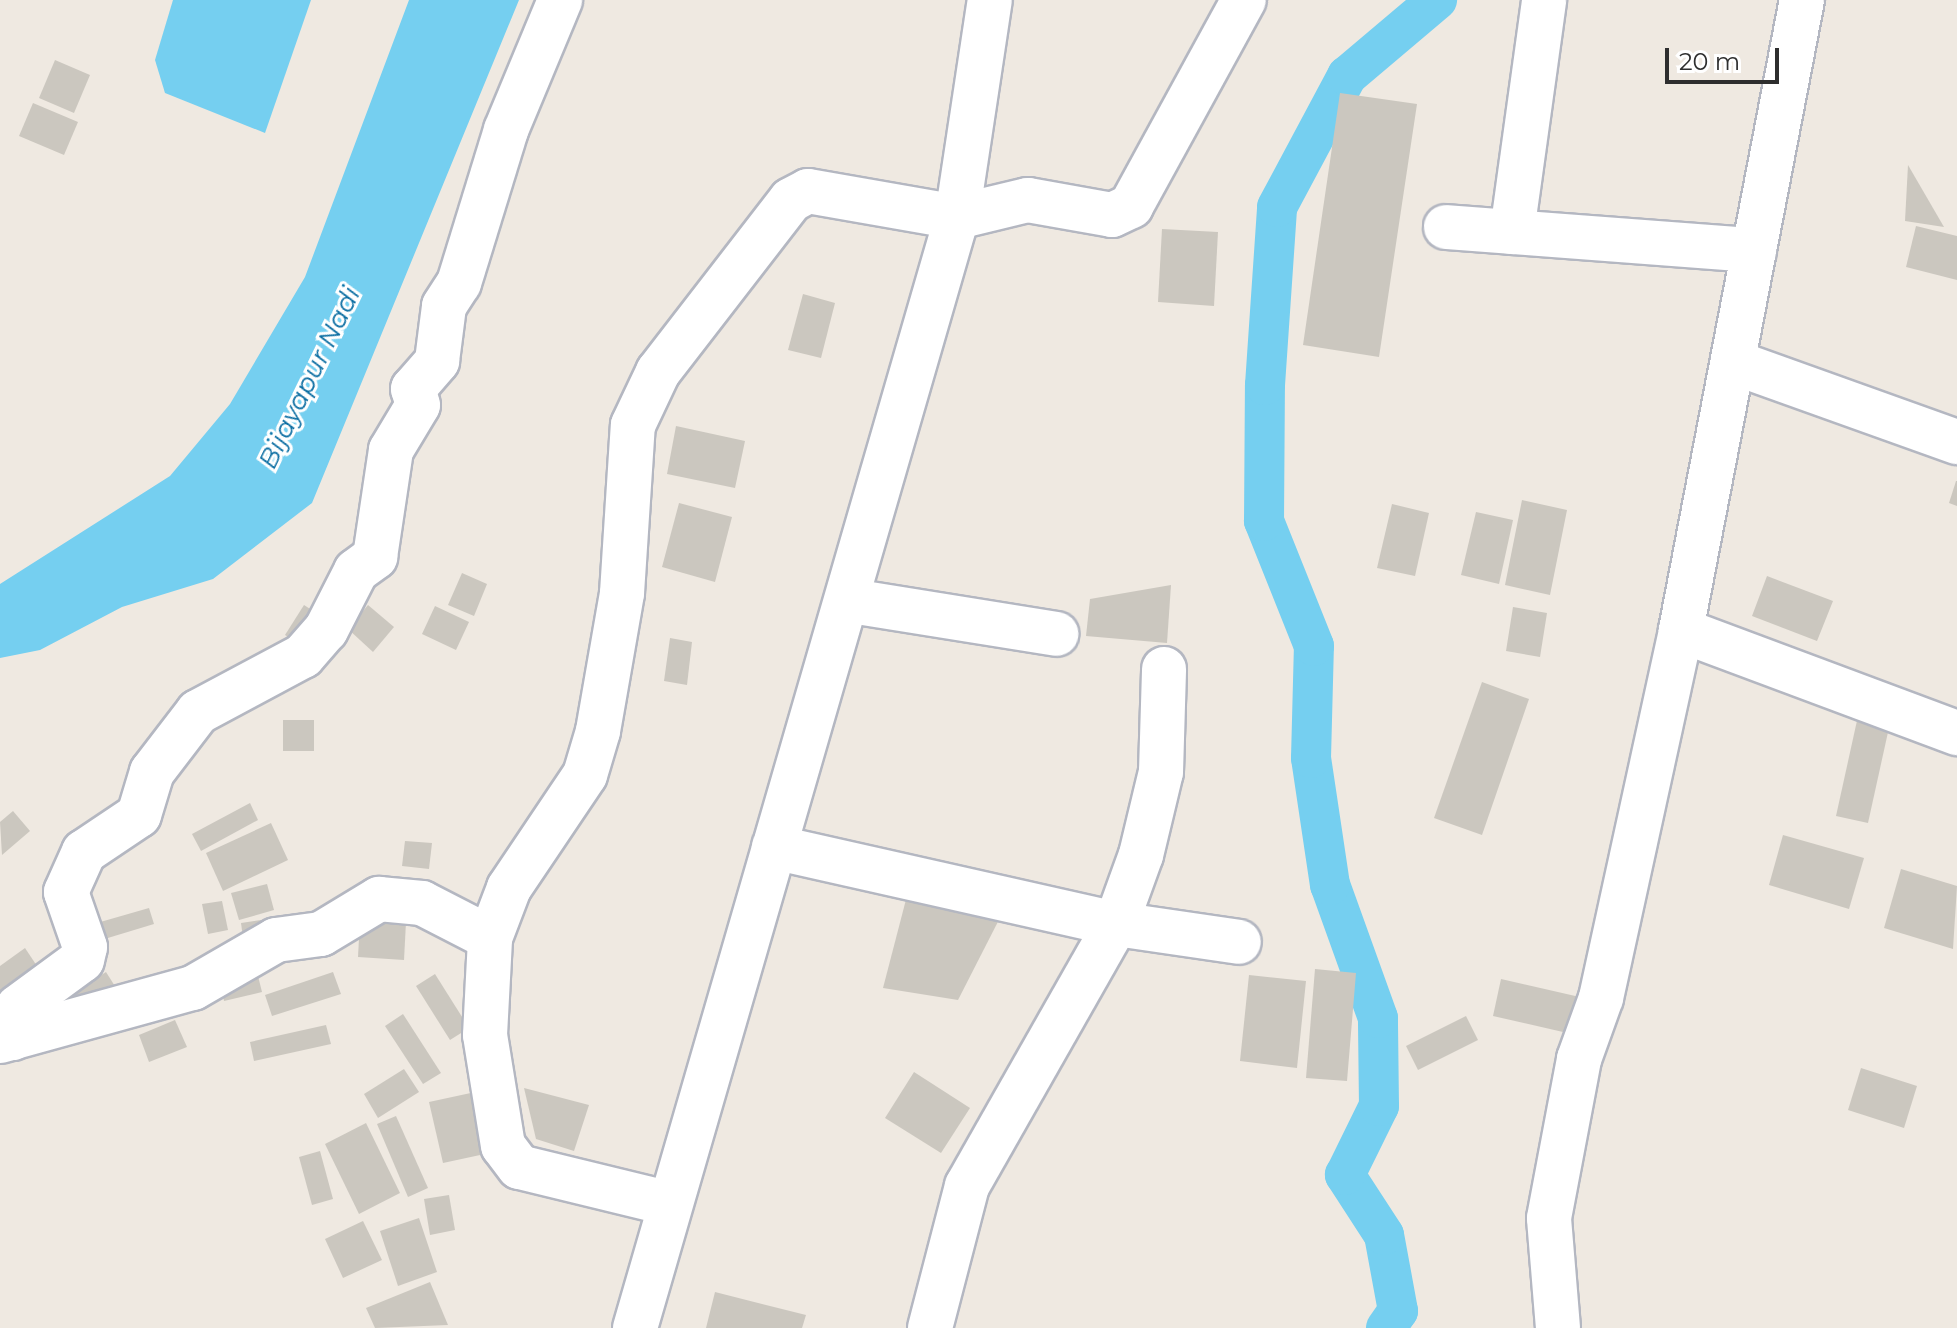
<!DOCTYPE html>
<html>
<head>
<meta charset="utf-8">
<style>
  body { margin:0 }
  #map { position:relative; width:1957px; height:1328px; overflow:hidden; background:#efe9e1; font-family:Montserrat,sans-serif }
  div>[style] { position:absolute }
  .water>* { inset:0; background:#75cff0 }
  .canal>* { height:40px; margin:-20px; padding:0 20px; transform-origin:20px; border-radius:20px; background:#75cff0 }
  .building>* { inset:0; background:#cbc7bf }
  .roads { filter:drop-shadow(2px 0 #b4b7c1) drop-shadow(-2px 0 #b4b7c1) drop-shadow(0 2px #b4b7c1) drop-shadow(0 -2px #b4b7c1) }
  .minor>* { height:44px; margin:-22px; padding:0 22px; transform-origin:22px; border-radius:22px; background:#fff }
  span { translate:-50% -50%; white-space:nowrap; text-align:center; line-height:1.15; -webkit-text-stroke:6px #fff; paint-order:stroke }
  .water-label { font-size:26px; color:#0d6fa3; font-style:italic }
  .scale { position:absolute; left:1665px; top:48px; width:114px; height:36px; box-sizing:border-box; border:4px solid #2e2e2e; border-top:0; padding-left:10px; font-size:24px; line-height:28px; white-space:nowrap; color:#2e2e2e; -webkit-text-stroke:6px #fff; paint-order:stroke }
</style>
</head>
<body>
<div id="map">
  <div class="water">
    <i style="clip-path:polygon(173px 0,311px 0,265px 133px,165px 93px,155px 60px)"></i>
    <i style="clip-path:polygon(409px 0,519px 0,312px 503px,213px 579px,122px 607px,40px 650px,0 658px,0 584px,170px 476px,230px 404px,305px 277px)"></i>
  </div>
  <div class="canal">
    <i style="left:1386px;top:1328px;width:21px;rotate:-55deg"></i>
    <i style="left:1398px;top:1311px;width:77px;rotate:-100.4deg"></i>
    <i style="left:1384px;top:1235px;width:72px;rotate:-123deg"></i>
    <i style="left:1345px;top:1175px;width:77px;rotate:-63.8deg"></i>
    <i style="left:1379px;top:1106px;width:88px;rotate:-90.7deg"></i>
    <i style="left:1378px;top:1018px;width:141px;rotate:-109.8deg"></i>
    <i style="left:1330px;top:885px;width:128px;rotate:-98.5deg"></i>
    <i style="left:1311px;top:758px;width:112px;rotate:-88.5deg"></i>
    <i style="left:1314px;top:646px;width:135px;rotate:-111.8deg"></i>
    <i style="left:1264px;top:521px;width:136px;rotate:-89.6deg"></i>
    <i style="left:1265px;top:385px;width:178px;rotate:-86.1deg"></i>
    <i style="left:1277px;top:207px;width:149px;rotate:-61.9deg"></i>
    <i style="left:1347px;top:76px;width:118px;rotate:-40.2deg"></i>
  </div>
  <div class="building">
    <i style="clip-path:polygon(55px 60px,90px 75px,74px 113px,39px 98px)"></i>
    <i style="clip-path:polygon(1340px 93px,1417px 104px,1379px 357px,1303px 345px)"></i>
    <i style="clip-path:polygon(33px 103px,78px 122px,64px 155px,19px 136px)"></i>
    <i style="clip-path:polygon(1908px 165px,1944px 227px,1905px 221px)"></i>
    <i style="clip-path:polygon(1916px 226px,1957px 236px,1957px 280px,1906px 267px)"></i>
    <i style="clip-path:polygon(1162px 229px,1218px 232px,1214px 306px,1158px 302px)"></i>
    <i style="clip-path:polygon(803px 294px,835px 303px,821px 358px,788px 350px)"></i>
    <i style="clip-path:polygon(676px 426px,745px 441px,735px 488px,667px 474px)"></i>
    <i style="clip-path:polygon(1956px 481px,1957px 481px,1957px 506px,1949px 503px)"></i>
    <i style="clip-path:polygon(1522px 500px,1567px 510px,1550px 595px,1505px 585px)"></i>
    <i style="clip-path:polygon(679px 503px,732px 517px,715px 582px,662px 567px)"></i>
    <i style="clip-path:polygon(1392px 504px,1429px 513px,1415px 576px,1377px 568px)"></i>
    <i style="clip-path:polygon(1476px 512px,1513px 520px,1499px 584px,1461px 575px)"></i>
    <i style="clip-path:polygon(462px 573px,487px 584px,474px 616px,448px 605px)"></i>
    <i style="clip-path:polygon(1767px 576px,1833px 601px,1817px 641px,1752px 616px)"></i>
    <i style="clip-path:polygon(1171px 585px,1167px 643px,1086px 636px,1090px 599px)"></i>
    <i style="clip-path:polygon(304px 605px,321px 616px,302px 646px,285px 635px)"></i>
    <i style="clip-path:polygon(368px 605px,394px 627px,373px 652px,348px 629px)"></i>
    <i style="clip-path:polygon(435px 606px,469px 622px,456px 650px,422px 634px)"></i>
    <i style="clip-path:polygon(1513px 607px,1547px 613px,1540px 657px,1506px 651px)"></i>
    <i style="clip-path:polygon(670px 638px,692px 642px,687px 685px,664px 681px)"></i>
    <i style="clip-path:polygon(1482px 682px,1529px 699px,1482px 835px,1434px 818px)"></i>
    <i style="clip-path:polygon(1860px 707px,1892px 714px,1868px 823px,1836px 816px)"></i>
    <i style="clip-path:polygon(283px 720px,314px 720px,314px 751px,283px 751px)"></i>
    <i style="clip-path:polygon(250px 803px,258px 820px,201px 851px,192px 834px)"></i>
    <i style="clip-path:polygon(13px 811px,30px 831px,2px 855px,0 822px)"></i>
    <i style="clip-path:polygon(271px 823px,288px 860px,223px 891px,206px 853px)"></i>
    <i style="clip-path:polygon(1783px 835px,1864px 858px,1849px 909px,1769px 885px)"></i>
    <i style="clip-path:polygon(405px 841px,432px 843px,429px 869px,402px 866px)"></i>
    <i style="clip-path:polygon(1901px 869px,1957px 886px,1953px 949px,1884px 928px)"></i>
    <i style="clip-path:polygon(267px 884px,274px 910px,239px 920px,231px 893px)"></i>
    <i style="clip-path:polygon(909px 888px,1007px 904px,958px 1000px,883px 988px)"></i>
    <i style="clip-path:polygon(222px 901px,228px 930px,208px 934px,202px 904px)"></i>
    <i style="clip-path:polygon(149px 908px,154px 924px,88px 944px,83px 927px)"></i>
    <i style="clip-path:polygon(261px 920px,264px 943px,244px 945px,241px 923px)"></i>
    <i style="clip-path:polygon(360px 920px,406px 922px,404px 960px,358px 957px)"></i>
    <i style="clip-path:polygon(25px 948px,39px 969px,0 997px,0 966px)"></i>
    <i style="clip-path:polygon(256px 968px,262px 992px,224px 1001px,219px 977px)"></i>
    <i style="clip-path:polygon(1315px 969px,1356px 973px,1347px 1081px,1306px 1078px)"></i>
    <i style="clip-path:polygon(106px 972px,118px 991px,81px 1014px,70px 995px)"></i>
    <i style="clip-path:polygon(333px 972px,341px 994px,272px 1016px,265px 995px)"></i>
    <i style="clip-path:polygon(435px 974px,469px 1028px,450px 1040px,416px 986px)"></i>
    <i style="clip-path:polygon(1249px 975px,1306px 981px,1297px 1068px,1240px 1061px)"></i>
    <i style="clip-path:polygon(1501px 979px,1584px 998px,1576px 1035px,1493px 1016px)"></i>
    <i style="clip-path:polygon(403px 1014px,441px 1073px,423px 1084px,385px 1026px)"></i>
    <i style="clip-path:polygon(1466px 1016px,1478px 1040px,1418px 1070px,1406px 1046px)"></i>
    <i style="clip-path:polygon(175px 1020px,187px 1047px,149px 1062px,139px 1035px)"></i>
    <i style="clip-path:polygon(326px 1025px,331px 1044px,254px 1061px,250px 1042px)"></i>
    <i style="clip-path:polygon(1861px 1068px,1917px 1086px,1904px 1128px,1848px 1110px)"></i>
    <i style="clip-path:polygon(404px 1069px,419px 1092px,378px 1118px,364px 1094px)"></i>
    <i style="clip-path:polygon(914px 1072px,970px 1108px,941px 1153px,885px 1118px)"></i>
    <i style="clip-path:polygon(524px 1088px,589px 1105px,574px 1151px,536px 1139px)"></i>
    <i style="clip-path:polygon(480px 1091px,494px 1152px,443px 1163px,429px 1102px)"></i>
    <i style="clip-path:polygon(396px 1116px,428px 1188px,408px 1197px,377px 1124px)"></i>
    <i style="clip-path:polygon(366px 1123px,400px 1193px,359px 1214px,325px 1144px)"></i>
    <i style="clip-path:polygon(320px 1151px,333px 1199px,312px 1205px,299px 1157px)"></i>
    <i style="clip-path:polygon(449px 1195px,455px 1230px,430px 1235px,424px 1199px)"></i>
    <i style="clip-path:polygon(419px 1218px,437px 1272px,398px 1286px,380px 1231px)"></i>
    <i style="clip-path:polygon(363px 1221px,382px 1260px,343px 1278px,325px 1239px)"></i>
    <i style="clip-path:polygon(430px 1282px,448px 1325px,375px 1328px,366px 1308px)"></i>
    <i style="clip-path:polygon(715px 1292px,806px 1315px,802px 1328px,706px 1328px)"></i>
  </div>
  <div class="roads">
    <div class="minor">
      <i style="left:1446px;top:227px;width:309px;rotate:4.3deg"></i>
      <i style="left:1512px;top:232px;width:234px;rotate:-82.1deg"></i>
      <i style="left:1733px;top:362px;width:238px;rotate:19.7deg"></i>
      <i style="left:851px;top:601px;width:208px;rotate:9.1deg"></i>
      <i style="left:1681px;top:630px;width:295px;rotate:20.5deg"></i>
      <i style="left:774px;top:847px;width:351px;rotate:12.7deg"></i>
      <i style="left:1116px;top:924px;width:124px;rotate:8.3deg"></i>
      <i style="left:13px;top:1038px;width:31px;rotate:-81deg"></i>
      <i style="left:18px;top:1007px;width:79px;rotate:-36.3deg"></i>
      <i style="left:82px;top:960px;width:13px;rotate:-77deg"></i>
      <i style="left:85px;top:947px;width:58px;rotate:-109.1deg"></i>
      <i style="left:66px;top:892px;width:44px;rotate:-65.8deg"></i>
      <i style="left:84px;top:852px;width:66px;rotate:-33.9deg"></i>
      <i style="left:139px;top:815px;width:45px;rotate:-73.2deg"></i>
      <i style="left:152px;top:772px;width:76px;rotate:-52.5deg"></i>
      <i style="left:198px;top:712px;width:119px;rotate:-28.1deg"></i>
      <i style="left:303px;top:656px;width:35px;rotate:-49deg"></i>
      <i style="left:326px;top:630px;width:66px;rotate:-63deg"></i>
      <i style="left:356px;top:571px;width:24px;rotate:-36deg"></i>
      <i style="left:375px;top:557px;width:108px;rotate:-81.5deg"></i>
      <i style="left:391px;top:450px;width:52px;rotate:-59deg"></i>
      <i style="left:418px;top:405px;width:17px;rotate:-107deg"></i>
      <i style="left:413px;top:389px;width:37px;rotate:-49deg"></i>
      <i style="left:437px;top:361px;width:55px;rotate:-82.7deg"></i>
      <i style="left:444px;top:306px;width:27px;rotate:-57deg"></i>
      <i style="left:459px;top:283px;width:160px;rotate:-72.9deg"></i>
      <i style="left:506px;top:130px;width:141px;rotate:-67.4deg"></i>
      <i style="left:0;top:1041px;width:200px;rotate:-15.4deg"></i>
      <i style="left:193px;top:988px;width:96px;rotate:-30deg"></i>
      <i style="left:276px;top:940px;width:45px;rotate:-7.6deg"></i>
      <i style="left:321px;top:934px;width:68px;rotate:-31.1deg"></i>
      <i style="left:379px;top:899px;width:43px;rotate:5.3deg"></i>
      <i style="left:422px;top:903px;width:76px;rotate:27.2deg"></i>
      <i style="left:667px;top:1203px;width:152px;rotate:-166.3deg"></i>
      <i style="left:519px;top:1167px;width:26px;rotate:-127deg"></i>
      <i style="left:503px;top:1146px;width:112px;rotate:-99.2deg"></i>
      <i style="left:485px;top:1035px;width:97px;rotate:-87deg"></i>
      <i style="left:490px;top:938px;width:53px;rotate:-69.2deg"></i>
      <i style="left:509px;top:888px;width:136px;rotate:-56.1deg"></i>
      <i style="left:585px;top:775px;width:46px;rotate:-73.5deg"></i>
      <i style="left:598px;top:731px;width:140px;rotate:-80.1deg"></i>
      <i style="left:622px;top:593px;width:168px;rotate:-86.3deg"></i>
      <i style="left:633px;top:425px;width:59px;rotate:-64.7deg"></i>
      <i style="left:658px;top:372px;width:217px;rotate:-52.3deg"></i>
      <i style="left:791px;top:200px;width:19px;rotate:-28deg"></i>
      <i style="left:808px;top:191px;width:151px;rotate:9.9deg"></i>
      <i style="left:957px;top:217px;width:73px;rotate:-13.5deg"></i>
      <i style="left:1028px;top:200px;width:85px;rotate:10.1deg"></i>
      <i style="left:1112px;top:215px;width:21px;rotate:-25deg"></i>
      <i style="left:1131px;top:206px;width:235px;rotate:-61.3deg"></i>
      <i style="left:635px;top:1328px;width:1157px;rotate:-73.84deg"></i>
      <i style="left:957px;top:217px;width:219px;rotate:-81.4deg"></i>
      <i style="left:930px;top:1328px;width:147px;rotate:-75.4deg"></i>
      <i style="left:967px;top:1186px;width:301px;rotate:-60.4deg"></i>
      <i style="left:1116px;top:924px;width:73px;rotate:-70.1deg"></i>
      <i style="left:1141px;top:855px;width:85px;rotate:-76.5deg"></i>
      <i style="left:1161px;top:772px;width:103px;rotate:-88.3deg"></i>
      <i style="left:1558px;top:1328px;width:110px;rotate:-94.7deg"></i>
      <i style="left:1549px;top:1218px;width:162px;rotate:-79.3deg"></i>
      <i style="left:1579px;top:1059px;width:65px;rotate:-70.2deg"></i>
      <i style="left:1601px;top:998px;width:377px;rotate:-77.7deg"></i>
      <i style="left:1681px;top:630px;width:642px;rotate:-79.13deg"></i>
    </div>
  </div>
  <div class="water-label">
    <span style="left:310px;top:378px;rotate:-64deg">Bijayapur Nadi</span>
  </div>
  <div class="scale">20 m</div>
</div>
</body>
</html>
